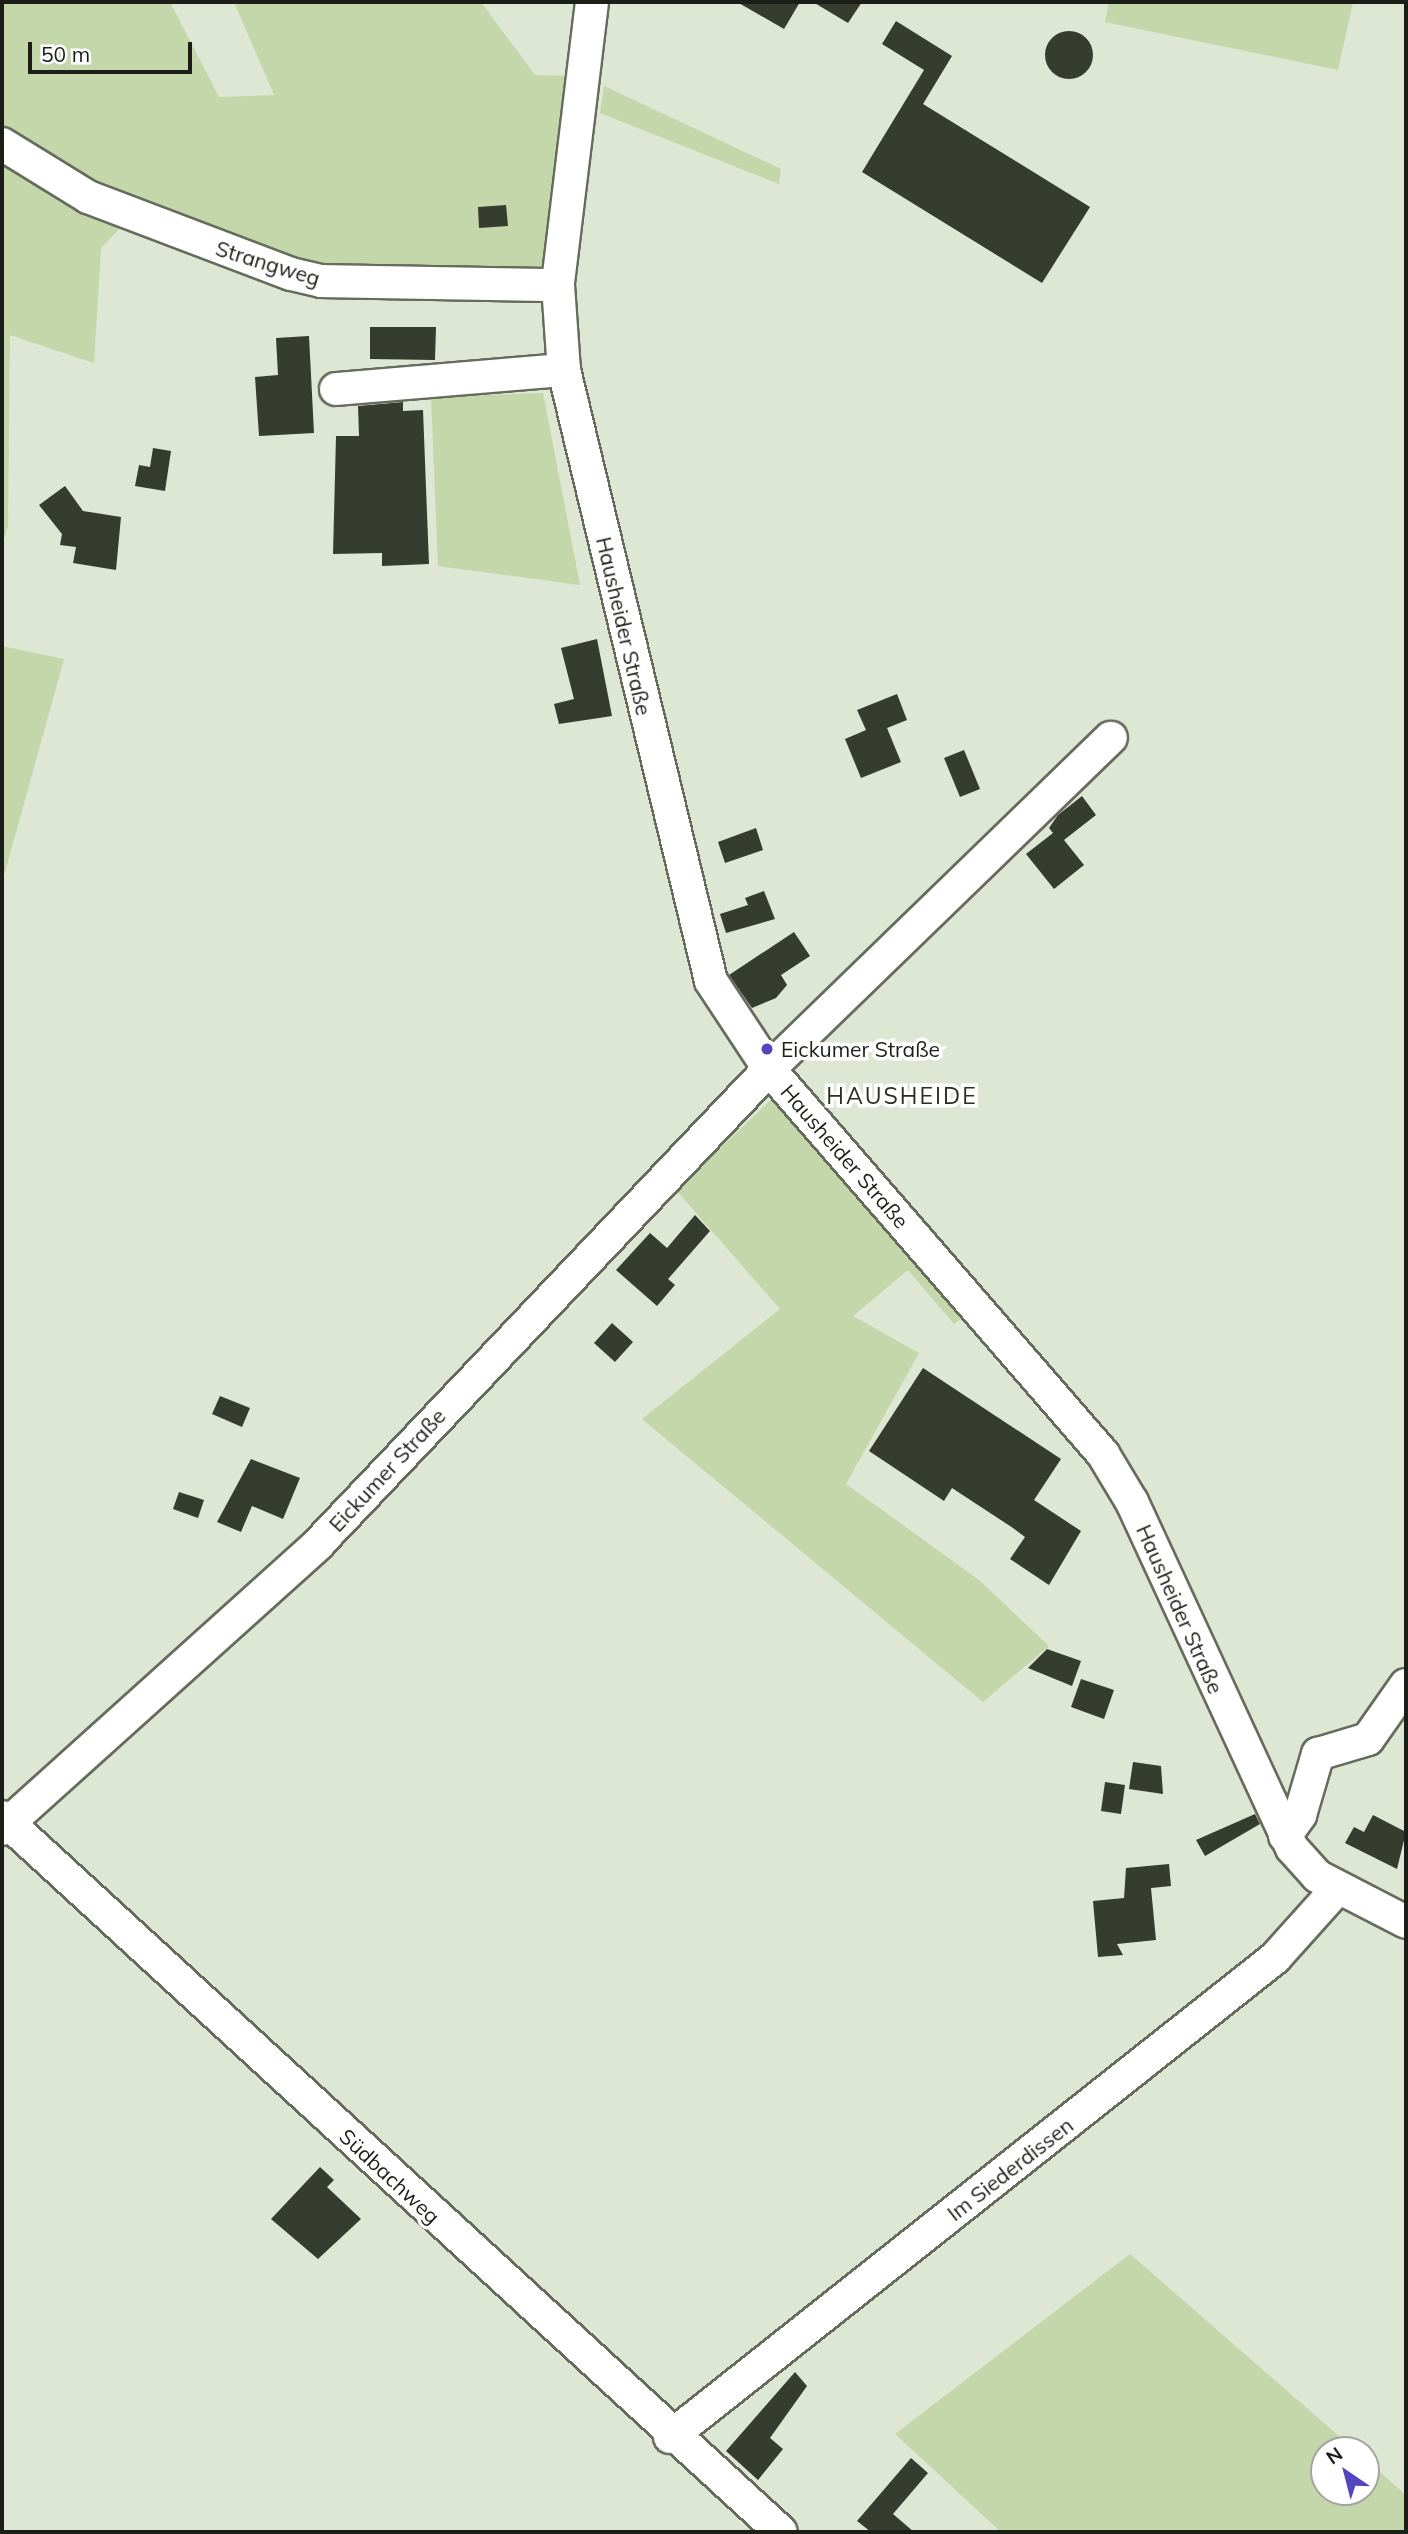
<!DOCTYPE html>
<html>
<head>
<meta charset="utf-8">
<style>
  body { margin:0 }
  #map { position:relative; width:1408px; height:2534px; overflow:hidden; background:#dee6d4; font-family:Mulish,sans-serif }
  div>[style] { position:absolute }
  .green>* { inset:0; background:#c3d7aa }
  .building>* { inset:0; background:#363c2e }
  .round { border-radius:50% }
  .roads { filter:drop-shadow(2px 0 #656c5c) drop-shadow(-2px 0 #656c5c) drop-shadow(0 2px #656c5c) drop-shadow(0 -2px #656c5c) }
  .minor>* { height:32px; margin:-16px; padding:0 16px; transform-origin:16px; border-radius:16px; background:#fff }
  .dots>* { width:19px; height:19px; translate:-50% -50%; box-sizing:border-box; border:4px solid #fff; border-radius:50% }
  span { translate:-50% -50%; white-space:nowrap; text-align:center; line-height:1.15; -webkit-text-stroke:7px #fff; paint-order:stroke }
  .street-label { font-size:21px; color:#1c1f18 }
  .poi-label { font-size:21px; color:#1c1f18 }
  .left { translate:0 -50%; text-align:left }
  .neighbourhood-label { font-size:23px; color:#292f21; letter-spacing:2px }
  .frame { position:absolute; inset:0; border:4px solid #1c1f18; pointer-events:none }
  .north { position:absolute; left:1310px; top:2436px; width:70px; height:70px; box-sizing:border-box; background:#fff; border:2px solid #a4a5a3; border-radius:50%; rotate:325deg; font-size:19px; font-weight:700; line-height:28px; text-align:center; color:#1c1f18 }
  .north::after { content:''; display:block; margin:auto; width:24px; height:32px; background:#5246be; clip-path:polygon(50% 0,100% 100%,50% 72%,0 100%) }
  .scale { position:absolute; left:28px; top:42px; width:164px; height:32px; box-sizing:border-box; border:4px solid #1c1f18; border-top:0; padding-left:9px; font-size:21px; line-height:24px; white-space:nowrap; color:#1c1f18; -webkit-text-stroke:5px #fff; paint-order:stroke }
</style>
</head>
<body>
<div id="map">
  <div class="green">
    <i style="clip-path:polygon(2px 2px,170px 2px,219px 97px,274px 95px,234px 2px,481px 2px,535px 75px,575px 76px,553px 277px,316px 270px,81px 210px,121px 227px,101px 248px,94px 363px,10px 335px,8px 526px,2px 545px)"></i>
    <i style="clip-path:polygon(1109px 2px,1353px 2px,1338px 70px,1105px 22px)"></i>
    <i style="clip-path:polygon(604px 86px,781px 169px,779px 184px,600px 113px)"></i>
    <i style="clip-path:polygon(543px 393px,580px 585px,438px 566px,431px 397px)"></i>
    <i style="clip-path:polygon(2px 646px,64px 659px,2px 883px)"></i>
    <i style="clip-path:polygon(773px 1098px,966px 1315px,954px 1324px,908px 1270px,853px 1316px,919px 1353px,846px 1484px,979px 1580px,1049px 1646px,983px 1702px,642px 1419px,780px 1309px,676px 1190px)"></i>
    <i style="clip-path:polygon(1130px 2254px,1355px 2450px,1324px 2450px,1324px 2492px,1366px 2492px,1366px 2460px,1406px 2495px,1406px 2532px,1001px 2532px,895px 2434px)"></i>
  </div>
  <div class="building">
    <i style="clip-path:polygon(737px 2px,800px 2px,784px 29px)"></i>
    <i style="clip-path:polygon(813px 2px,862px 2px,848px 23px)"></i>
    <i style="clip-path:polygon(896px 21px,952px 56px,923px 104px,1090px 207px,1042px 283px,862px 172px,924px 70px,882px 44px)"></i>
    <i class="round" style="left:1045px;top:31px;width:48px;height:48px"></i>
    <i style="clip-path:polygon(506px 205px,508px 226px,479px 228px,478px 207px)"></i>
    <i style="clip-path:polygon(370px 327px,436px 327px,435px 360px,370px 359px)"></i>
    <i style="clip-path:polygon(309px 336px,314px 433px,259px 436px,255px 377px,278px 375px,276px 338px)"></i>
    <i style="clip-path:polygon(403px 402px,403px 411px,423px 410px,429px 564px,382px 566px,382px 553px,333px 554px,336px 436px,359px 436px,358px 406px)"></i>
    <i style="clip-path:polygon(153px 448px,171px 451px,165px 491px,135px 486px,139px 465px,150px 467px)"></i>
    <i style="clip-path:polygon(65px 486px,83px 511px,121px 517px,116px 570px,73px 563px,76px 547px,60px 545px,62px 534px,39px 505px)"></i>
    <i style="clip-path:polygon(597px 639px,612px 716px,559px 724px,554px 704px,574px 699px,561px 648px)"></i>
    <i style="clip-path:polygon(897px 694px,907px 720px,887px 728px,901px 762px,861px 778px,845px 739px,866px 730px,857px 710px)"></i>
    <i style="clip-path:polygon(964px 750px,980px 789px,960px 797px,944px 758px)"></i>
    <i style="clip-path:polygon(1082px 796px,1096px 815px,1064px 840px,1084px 865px,1054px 889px,1026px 854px,1053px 833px,1049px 828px,1058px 815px)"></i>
    <i style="clip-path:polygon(756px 828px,763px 850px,725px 863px,718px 842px)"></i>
    <i style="clip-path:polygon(764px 891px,775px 919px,726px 933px,720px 914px,748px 905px,745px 898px)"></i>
    <i style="clip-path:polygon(794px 932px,810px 956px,781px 975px,787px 985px,776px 998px,752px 1008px,729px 975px)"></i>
    <i style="clip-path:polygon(695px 1215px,710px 1231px,668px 1279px,675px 1285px,657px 1306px,616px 1270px,650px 1233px,667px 1248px)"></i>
    <i style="clip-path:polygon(612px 1323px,633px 1342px,615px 1362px,594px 1343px)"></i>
    <i style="clip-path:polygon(923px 1368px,1061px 1459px,1034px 1500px,1081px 1531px,1049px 1585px,1010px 1559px,1025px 1537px,1013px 1528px,952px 1488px,944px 1501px,869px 1451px)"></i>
    <i style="clip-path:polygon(220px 1396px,250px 1408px,242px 1427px,212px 1414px)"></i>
    <i style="clip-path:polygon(251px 1459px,300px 1478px,283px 1519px,252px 1506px,241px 1532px,217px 1522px)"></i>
    <i style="clip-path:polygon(179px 1492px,204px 1500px,198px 1518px,173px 1509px)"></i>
    <i style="clip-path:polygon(1047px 1649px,1081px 1661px,1072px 1686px,1028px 1668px)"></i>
    <i style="clip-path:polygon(1081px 1679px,1114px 1690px,1104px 1719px,1071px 1707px)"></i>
    <i style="clip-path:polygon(1133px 1762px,1161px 1766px,1163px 1794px,1129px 1789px)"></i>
    <i style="clip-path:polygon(1105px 1782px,1125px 1785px,1121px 1814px,1101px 1811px)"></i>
    <i style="clip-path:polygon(1255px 1814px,1260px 1824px,1205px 1856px,1196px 1840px)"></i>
    <i style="clip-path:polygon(1373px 1815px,1406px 1832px,1397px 1869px,1345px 1843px,1354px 1827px,1364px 1832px)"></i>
    <i style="clip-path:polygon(1169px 1864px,1171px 1886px,1151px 1888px,1156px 1940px,1117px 1944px,1123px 1955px,1098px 1957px,1093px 1901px,1124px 1898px,1126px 1868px)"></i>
    <i style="clip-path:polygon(320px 2167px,334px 2180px,327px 2187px,361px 2219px,318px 2259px,271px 2219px)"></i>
    <i style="clip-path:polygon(795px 2372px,807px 2386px,770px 2438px,783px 2449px,758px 2480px,726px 2451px)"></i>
    <i style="clip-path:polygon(911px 2458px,928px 2473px,893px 2514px,914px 2532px,871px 2532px,857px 2521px)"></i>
  </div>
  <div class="roads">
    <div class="minor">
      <i style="left:592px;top:2px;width:285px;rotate:96.9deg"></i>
      <i style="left:558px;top:285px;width:85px;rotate:86deg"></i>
      <i style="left:564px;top:370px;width:628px;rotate:76.47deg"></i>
      <i style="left:711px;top:981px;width:105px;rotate:56.6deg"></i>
      <i style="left:769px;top:1069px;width:510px;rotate:49.06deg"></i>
      <i style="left:1103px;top:1454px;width:56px;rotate:58.9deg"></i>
      <i style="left:1132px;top:1502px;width:381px;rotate:65.2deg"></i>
      <i style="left:1292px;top:1848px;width:38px;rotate:48deg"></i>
      <i style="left:1317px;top:1876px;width:100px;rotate:27.3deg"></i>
      <i style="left:2px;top:144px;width:101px;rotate:31.6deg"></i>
      <i style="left:88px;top:197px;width:217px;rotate:20.8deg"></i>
      <i style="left:291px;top:274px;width:31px;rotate:13deg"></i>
      <i style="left:321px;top:281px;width:237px;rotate:1deg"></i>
      <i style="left:336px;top:389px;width:229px;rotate:-4.8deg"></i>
      <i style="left:2px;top:1817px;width:1057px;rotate:42.55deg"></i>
      <i style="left:2px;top:1829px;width:426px;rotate:-42deg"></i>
      <i style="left:318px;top:1544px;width:655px;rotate:-46.48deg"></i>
      <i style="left:769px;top:1069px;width:476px;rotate:-44.1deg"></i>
      <i style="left:1285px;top:1836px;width:26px;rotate:-54deg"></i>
      <i style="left:1300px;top:1815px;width:64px;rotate:-73.6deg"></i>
      <i style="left:1318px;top:1754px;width:52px;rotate:-16.7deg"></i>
      <i style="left:1368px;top:1739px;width:66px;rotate:-54.9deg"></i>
      <i style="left:670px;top:2437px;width:772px;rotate:-38.37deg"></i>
      <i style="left:1275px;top:1958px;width:93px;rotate:-48.1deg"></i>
    </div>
  </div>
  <div class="dots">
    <i style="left:767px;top:1049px;background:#5246be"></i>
  </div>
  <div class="street-label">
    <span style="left:268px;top:263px;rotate:17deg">Strangweg</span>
    <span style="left:624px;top:626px;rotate:77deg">Hausheider Straße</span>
    <span style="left:845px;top:1156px;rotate:49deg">Hausheider Straße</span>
    <span style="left:387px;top:1470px;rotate:-47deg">Eickumer Straße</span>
    <span style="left:1180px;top:1609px;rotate:66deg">Hausheider Straße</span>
    <span style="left:1010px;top:2169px;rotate:-38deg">Im Siederdissen</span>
    <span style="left:390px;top:2176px;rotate:43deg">Südbachweg</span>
  </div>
  <div class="poi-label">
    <span class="left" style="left:781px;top:1049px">Eickumer Straße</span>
  </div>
  <div class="neighbourhood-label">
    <span style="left:902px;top:1096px">HAUSHEIDE</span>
  </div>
  <div class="frame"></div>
  <div class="north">N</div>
  <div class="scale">50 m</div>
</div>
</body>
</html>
